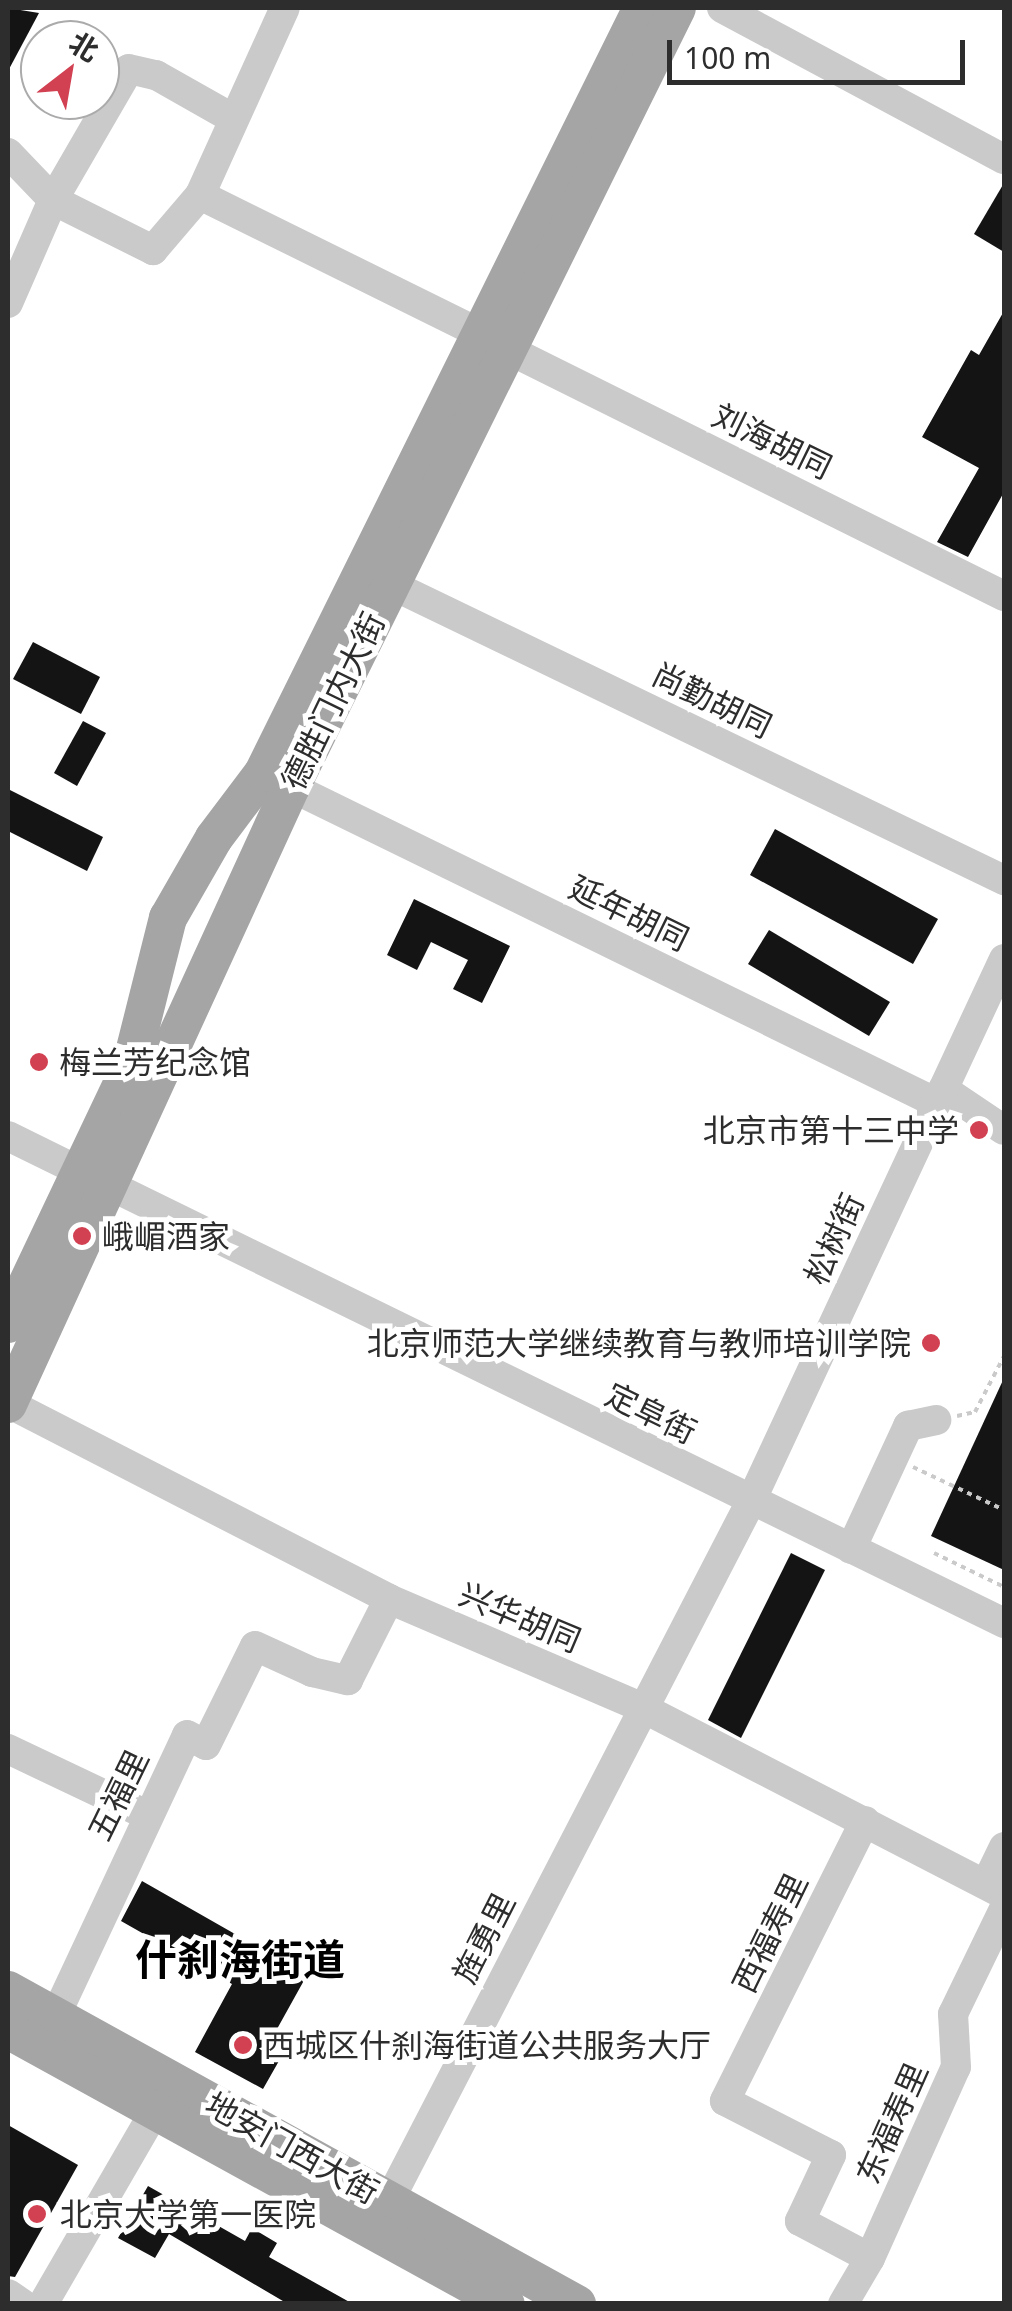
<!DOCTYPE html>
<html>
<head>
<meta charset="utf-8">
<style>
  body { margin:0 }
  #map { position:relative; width:1012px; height:2311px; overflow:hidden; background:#fff; font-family:"Noto Sans","Noto Sans SC",sans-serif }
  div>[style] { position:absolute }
  .building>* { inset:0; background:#141414 }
  .path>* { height:4px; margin-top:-2px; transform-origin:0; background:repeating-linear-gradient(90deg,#cacaca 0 5px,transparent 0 10px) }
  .minor>* { height:30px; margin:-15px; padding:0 15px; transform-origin:15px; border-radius:15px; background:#cacaca }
  .major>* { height:38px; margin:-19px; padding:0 19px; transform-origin:19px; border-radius:19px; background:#a5a5a5 }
  .dots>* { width:28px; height:28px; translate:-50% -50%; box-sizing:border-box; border:5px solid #fff; border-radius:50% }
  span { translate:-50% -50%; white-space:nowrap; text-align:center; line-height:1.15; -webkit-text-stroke:10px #fff; paint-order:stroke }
  .street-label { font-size:32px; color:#2d2d2d }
  .poi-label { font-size:32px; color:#2d2d2d }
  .left { translate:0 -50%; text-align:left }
  .right { translate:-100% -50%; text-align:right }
  .district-label { font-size:42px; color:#000; font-weight:700 }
  .frame { position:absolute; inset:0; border:10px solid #2d2d2d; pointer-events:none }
  .north { position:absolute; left:20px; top:20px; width:100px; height:100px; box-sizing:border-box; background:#fff; border:2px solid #ababab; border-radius:50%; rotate:31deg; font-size:28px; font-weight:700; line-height:40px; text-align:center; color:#2d2d2d }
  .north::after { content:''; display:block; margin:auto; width:35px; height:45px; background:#d24152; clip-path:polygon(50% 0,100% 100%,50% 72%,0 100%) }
  .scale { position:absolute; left:667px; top:40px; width:298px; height:45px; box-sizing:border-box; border:5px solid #2d2d2d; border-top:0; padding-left:12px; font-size:30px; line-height:35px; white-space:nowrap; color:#2d2d2d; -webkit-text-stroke:8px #fff; paint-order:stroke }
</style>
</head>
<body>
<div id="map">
  <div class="building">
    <i style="clip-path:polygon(8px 8px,39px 13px,8px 71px)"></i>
    <i style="clip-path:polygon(1004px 183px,1004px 252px,974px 234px)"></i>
    <i style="clip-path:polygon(1004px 311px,1004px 492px,968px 557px,937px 542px,979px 468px,922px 437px,971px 350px,979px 355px)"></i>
    <i style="clip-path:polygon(33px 642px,100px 677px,81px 714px,13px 679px)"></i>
    <i style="clip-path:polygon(83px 721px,106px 733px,77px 786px,54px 773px)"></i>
    <i style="clip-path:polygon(8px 789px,103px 837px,87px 871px,8px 831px)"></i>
    <i style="clip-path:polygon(775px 829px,938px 919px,913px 964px,750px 875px)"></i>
    <i style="clip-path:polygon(414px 899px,510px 946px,482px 1003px,453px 989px,468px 960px,431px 942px,417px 970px,387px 955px)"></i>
    <i style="clip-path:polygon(769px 930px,890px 1002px,869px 1036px,748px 964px)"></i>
    <i style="clip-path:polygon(1004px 1378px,1004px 1570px,931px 1536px)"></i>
    <i style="clip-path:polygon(791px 1553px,825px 1570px,741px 1738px,708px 1720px)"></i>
    <i style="clip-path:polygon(142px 1881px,307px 1975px,277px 2029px,292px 2038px,263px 2089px,195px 2052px,232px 1984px,121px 1921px)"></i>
    <i style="clip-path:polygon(8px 2125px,78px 2165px,15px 2277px,8px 2276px)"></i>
    <i style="clip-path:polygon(148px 2186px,245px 2241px,252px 2228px,277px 2243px,269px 2257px,353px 2304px,288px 2304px,169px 2234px,155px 2258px,118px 2238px)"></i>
  </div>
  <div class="path">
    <i style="left:957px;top:1416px;width:18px;rotate:-13deg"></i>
    <i style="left:975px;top:1412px;width:63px;rotate:-62.6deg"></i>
    <i style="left:913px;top:1467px;width:101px;rotate:25.3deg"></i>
    <i style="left:934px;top:1553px;width:78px;rotate:25.9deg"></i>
  </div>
  <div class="minor">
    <i style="left:722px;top:8px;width:320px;rotate:28.2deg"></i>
    <i style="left:8px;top:153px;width:65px;rotate:46.2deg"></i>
    <i style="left:53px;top:200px;width:112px;rotate:26.6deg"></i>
    <i style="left:153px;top:250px;width:72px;rotate:-49.5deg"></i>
    <i style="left:200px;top:195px;width:313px;rotate:26.3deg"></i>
    <i style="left:200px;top:195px;width:205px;rotate:-65.6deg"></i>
    <i style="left:8px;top:303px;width:112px;rotate:-66.4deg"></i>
    <i style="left:53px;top:200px;width:151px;rotate:-59.9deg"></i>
    <i style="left:129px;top:69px;width:28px;rotate:13deg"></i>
    <i style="left:156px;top:75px;width:87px;rotate:29.5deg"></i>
    <i style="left:507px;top:349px;width:555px;rotate:26.43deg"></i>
    <i style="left:390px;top:584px;width:682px;rotate:25.74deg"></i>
    <i style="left:291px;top:787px;width:719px;rotate:26.07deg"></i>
    <i style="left:943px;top:1089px;width:73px;rotate:33.9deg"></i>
    <i style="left:8px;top:1136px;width:79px;rotate:26.2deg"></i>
    <i style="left:105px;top:1183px;width:1001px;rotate:26.08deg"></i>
    <i style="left:8px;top:1403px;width:428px;rotate:27.2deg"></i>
    <i style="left:389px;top:1599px;width:274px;rotate:23.2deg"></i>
    <i style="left:641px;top:1707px;width:408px;rotate:27.3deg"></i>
    <i style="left:851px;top:1549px;width:136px;rotate:-65.1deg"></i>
    <i style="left:908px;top:1426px;width:29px;rotate:-12deg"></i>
    <i style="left:8px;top:1749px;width:152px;rotate:25.4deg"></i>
    <i style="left:865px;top:1821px;width:313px;rotate:116.6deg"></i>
    <i style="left:725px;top:2101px;width:119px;rotate:27deg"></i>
    <i style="left:831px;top:2155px;width:73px;rotate:115.2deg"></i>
    <i style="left:800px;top:2221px;width:79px;rotate:27.9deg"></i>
    <i style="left:986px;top:1884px;width:41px;rotate:-64.1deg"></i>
    <i style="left:55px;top:2017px;width:311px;rotate:-64.9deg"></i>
    <i style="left:187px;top:1735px;width:21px;rotate:28deg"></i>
    <i style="left:206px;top:1745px;width:110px;rotate:-63.7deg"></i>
    <i style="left:255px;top:1646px;width:63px;rotate:24.5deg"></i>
    <i style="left:312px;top:1672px;width:37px;rotate:13deg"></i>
    <i style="left:348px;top:1680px;width:91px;rotate:-63.2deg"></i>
    <i style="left:389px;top:2201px;width:788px;rotate:-62.65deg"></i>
    <i style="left:751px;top:1501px;width:598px;rotate:-64.98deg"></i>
    <i style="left:8px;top:2294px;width:18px;rotate:34deg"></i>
    <i style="left:43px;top:2304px;width:223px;rotate:-59.9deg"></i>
    <i style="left:843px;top:2304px;width:53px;rotate:-59.6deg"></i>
    <i style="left:870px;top:2258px;width:209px;rotate:-65.8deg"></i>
    <i style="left:956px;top:2067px;width:53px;rotate:-93.2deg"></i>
    <i style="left:953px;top:2014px;width:117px;rotate:-64.1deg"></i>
  </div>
  <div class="major">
    <i style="left:8px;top:1324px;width:287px;rotate:-64.6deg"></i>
    <i style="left:131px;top:1065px;width:152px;rotate:-75.9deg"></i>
    <i style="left:168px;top:918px;width:92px;rotate:-60.1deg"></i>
    <i style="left:214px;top:838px;width:81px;rotate:-53deg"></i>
    <i style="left:263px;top:773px;width:854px;rotate:-63.65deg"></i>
    <i style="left:8px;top:1404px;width:679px;rotate:-65.36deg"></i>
    <i style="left:291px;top:787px;width:869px;rotate:-63.64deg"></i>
    <i style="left:8px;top:1990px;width:650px;rotate:28.89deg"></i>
    <i style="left:8px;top:2030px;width:568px;rotate:28.82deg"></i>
  </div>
  <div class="dots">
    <i style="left:39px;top:1062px;background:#d24152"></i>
    <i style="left:979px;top:1130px;background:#d24152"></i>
    <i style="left:82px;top:1236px;background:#d24152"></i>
    <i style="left:931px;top:1343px;background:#d24152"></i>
    <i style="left:243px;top:2045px;background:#d24152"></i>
    <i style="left:37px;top:2214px;background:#d24152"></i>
  </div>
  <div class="street-label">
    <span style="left:772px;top:441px;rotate:26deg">刘海胡同</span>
    <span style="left:712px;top:700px;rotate:26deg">尚勤胡同</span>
    <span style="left:333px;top:701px;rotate:-64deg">德胜门内大街</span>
    <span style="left:629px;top:913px;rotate:26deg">延年胡同</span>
    <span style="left:834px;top:1239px;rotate:-65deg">松树街</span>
    <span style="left:651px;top:1413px;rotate:26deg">定阜街</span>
    <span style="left:520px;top:1617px;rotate:23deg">兴华胡同</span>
    <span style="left:118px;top:1795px;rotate:-64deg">五福里</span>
    <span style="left:770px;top:1933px;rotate:-64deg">西福寿里</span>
    <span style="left:484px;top:1938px;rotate:-63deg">旌勇里</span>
    <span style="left:892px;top:2123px;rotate:-66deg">东福寿里</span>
    <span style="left:292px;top:2148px;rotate:29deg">地安门西大街</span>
  </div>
  <div class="poi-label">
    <span class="left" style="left:59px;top:1062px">梅兰芳纪念馆</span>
    <span class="right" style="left:959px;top:1130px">北京市第十三中学</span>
    <span class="left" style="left:102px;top:1236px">峨嵋酒家</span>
    <span class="right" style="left:911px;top:1343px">北京师范大学继续教育与教师培训学院</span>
    <span class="left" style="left:263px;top:2045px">西城区什刹海街道公共服务大厅</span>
    <span class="left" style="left:60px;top:2214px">北京大学第一医院</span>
  </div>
  <div class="district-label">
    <span style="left:240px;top:1959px">什刹海街道</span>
  </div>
  <div class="frame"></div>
  <div class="north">北</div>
  <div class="scale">100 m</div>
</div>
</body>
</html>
